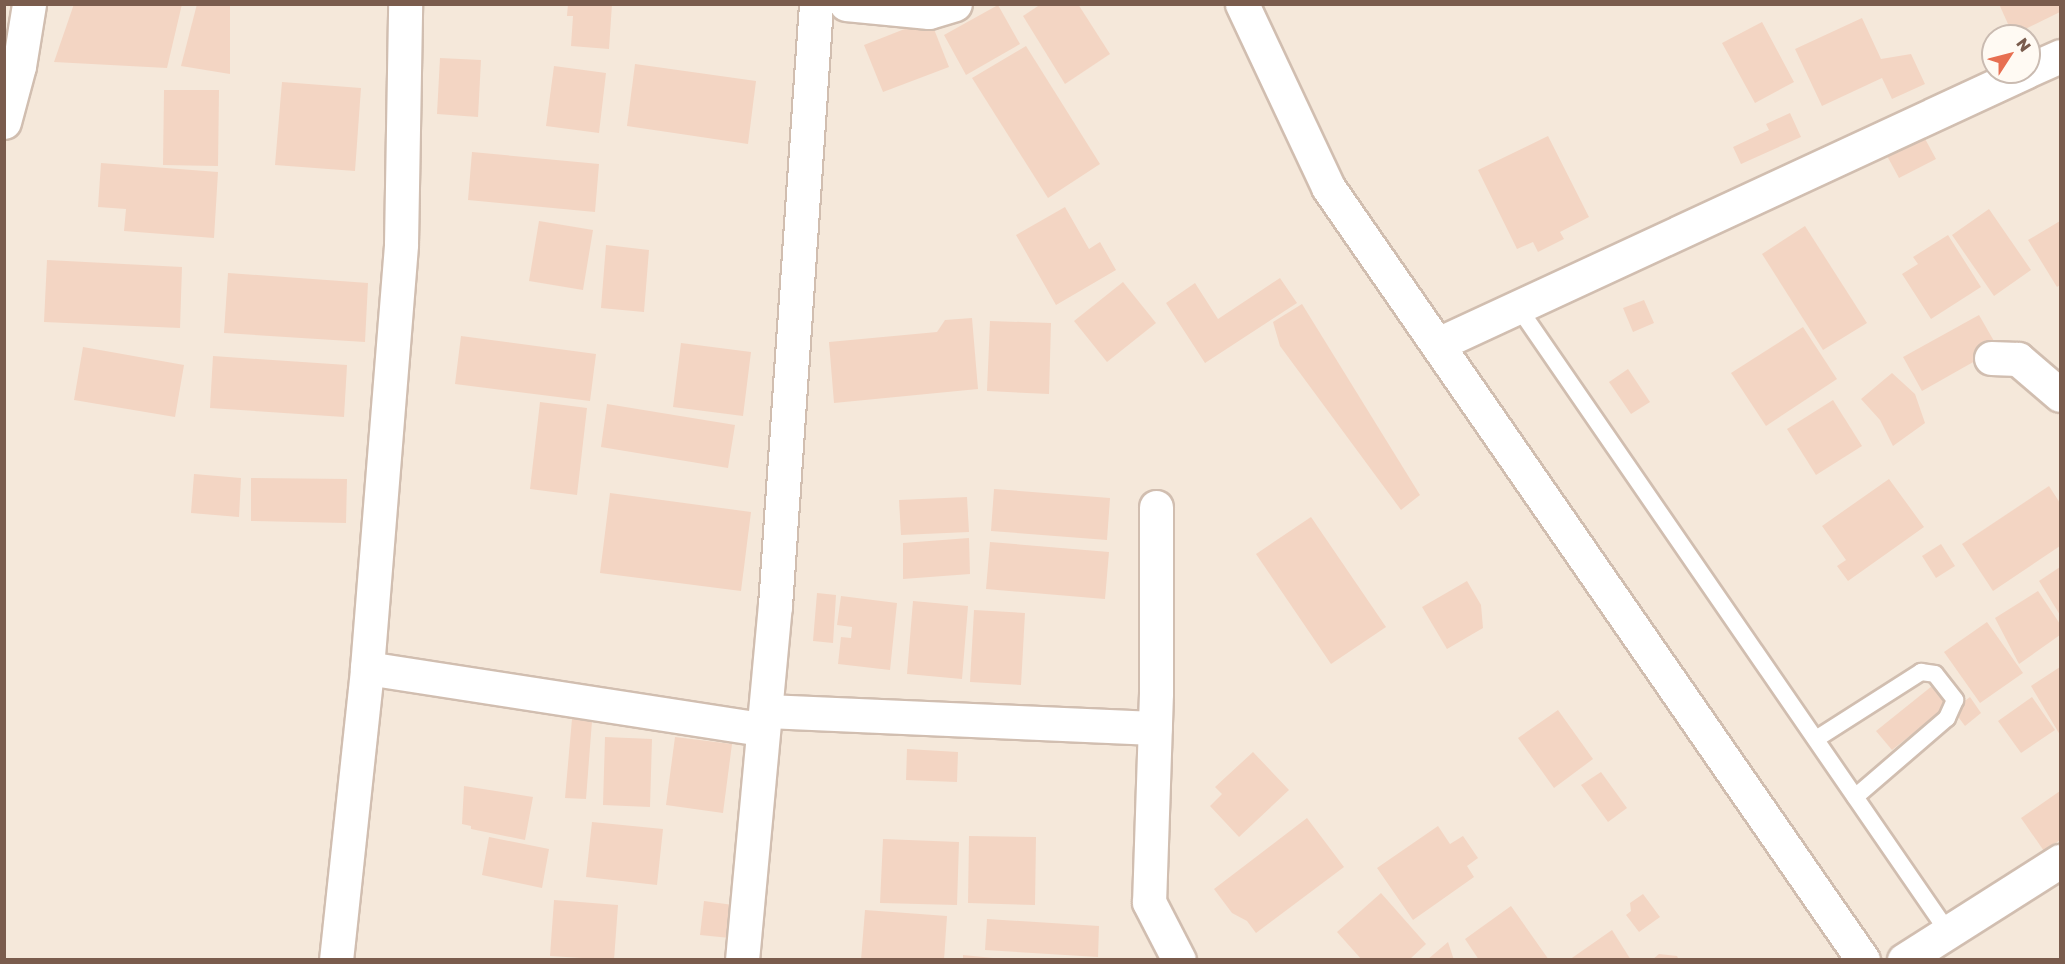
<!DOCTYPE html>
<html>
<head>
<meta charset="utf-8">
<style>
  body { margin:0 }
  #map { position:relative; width:2065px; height:964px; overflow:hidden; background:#fdf6ec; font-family:"Golos Text",sans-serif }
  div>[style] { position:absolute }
  .residential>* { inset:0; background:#f5e8da }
  .building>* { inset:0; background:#f3d5c3 }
  .roads { filter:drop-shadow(2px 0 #d1beb0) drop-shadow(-2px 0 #d1beb0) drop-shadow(0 2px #d1beb0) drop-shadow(0 -2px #d1beb0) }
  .service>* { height:16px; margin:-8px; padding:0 8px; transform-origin:8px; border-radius:8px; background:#fff }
  .minor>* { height:33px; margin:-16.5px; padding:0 16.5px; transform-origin:16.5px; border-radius:16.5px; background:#fff }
  .secondary>* { height:33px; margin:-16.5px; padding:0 16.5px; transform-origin:16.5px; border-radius:16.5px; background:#fff }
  span { translate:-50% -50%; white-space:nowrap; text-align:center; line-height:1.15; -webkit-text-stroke:4.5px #fffaf3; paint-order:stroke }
  .frame { position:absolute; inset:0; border:6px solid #7a5c4d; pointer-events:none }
  .north { position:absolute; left:1981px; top:24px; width:60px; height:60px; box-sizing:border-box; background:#fffaf3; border:2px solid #cabbb1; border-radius:50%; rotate:54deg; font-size:16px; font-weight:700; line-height:24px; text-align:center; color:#7a5c4d }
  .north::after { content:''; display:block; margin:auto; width:21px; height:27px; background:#e76f51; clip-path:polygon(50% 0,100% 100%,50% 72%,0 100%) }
</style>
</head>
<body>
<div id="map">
  <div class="residential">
    <i style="clip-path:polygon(evenodd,5px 5px,2060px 5px,2060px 959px,5px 959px,5px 5px,1993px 36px,2029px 36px,2029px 72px,1993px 72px,1993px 36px)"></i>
  </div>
  <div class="building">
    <i style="clip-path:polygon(74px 4px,182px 4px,167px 68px,54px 62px)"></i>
    <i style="clip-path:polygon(197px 4px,230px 4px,230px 74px,181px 66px)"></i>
    <i style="clip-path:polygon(568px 4px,612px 4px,609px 49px,571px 46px,573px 16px,567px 16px)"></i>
    <i style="clip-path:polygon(1041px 4px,1078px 4px,1110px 54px,1065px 84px,1023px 16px)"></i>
    <i style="clip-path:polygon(1999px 4px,2060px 4px,2060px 12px,2013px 35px)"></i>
    <i style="clip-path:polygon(998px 5px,1020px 44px,966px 75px,944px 35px)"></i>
    <i style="clip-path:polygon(1862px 18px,1881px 59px,1911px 54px,1925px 84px,1892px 99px,1882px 78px,1822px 106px,1795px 49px)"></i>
    <i style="clip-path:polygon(930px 19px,949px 67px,883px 92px,864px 45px)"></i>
    <i style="clip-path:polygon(1762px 22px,1794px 82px,1755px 103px,1722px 43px)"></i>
    <i style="clip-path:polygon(1026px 46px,1100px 164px,1048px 198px,972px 78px)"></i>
    <i style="clip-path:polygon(440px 58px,481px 60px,478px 117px,437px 114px)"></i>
    <i style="clip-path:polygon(635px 64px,756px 81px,748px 144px,627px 126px)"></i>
    <i style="clip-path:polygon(554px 66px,606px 73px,599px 133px,546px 126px)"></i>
    <i style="clip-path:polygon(282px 82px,361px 88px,355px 171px,275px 165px)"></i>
    <i style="clip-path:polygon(164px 90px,219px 90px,218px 166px,163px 165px)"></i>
    <i style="clip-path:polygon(1790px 113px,1801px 137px,1741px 164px,1733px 147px,1769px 130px,1766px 124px)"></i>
    <i style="clip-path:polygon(1923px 135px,1936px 159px,1899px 178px,1886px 154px)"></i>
    <i style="clip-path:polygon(1548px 136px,1589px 217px,1560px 232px,1564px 239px,1538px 252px,1533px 242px,1517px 249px,1478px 170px)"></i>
    <i style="clip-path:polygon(472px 152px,599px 164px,595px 212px,468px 200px)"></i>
    <i style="clip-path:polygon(101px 163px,218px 172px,214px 238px,124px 231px,126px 209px,98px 207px)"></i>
    <i style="clip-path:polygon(1065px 207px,1089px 249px,1100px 242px,1116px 270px,1056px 305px,1016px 235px)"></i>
    <i style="clip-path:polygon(1989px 209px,2031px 270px,1994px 296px,1952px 235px)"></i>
    <i style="clip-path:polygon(539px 221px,593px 230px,583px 290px,529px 281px)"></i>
    <i style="clip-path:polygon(2060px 221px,2060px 285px,2057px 287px,2028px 240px)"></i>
    <i style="clip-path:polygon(1805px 226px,1867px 323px,1823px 350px,1762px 254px)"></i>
    <i style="clip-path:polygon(1948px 235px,1981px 287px,1931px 319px,1902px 274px,1918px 264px,1913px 257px)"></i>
    <i style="clip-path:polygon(606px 245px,649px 250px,644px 312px,601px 308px)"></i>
    <i style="clip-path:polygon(47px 260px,182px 267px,180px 328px,44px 322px)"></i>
    <i style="clip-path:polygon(228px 273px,368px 283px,365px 342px,224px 333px)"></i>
    <i style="clip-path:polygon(1280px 278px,1297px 303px,1205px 363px,1166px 303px,1195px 283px,1218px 319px)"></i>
    <i style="clip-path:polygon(1123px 282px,1156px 323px,1107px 362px,1074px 321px)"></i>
    <i style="clip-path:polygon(1644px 300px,1654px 323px,1633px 332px,1623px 308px)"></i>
    <i style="clip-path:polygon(1302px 304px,1420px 495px,1401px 510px,1280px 346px,1273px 322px)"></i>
    <i style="clip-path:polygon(1979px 315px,1998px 348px,1922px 391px,1903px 357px)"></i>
    <i style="clip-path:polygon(972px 318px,978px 389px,834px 403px,829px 342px,937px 332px,945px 320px)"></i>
    <i style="clip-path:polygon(990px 321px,1051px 323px,1049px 394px,987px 391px)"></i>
    <i style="clip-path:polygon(1803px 327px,1837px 379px,1766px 426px,1731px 373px)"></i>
    <i style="clip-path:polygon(461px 336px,596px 354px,590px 401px,455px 384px)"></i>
    <i style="clip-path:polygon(681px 343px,751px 352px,743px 416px,673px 407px)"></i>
    <i style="clip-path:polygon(83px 347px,184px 365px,175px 417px,74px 400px)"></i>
    <i style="clip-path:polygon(213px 356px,347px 365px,344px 417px,210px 408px)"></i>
    <i style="clip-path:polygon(1628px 369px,1650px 402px,1631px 414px,1609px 382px)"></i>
    <i style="clip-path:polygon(1892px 373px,1915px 394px,1925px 423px,1893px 446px,1880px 420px,1861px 399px)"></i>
    <i style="clip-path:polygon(1833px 400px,1862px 446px,1816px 475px,1787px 429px)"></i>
    <i style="clip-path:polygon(540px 402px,587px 408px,577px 495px,530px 489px)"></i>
    <i style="clip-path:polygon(607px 404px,735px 425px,728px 468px,601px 447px)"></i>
    <i style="clip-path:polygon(194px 474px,241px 478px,239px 517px,191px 513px)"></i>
    <i style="clip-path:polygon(251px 478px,347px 479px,346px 523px,251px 521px)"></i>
    <i style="clip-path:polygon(1889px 479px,1924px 527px,1848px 581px,1837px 566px,1846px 560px,1822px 526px)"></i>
    <i style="clip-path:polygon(2049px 486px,2060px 503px,2060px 546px,1993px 591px,1962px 544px)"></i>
    <i style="clip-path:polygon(994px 489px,1110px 498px,1107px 540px,991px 531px)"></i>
    <i style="clip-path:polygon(610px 493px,751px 512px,741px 591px,600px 573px)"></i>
    <i style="clip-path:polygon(967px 497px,969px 532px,901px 535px,899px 500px)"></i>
    <i style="clip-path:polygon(1311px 517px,1386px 627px,1331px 664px,1256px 554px)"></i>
    <i style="clip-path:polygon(969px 538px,970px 574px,903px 579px,903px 543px)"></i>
    <i style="clip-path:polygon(990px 542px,1109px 552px,1105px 599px,986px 589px)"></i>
    <i style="clip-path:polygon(1941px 544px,1955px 566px,1936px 578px,1922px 556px)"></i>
    <i style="clip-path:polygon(2060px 567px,2060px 615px,2039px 581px)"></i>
    <i style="clip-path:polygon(1467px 581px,1481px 605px,1483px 628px,1447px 649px,1422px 607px)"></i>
    <i style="clip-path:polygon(2038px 591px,2060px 624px,2060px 635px,2019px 664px,1995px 618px)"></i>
    <i style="clip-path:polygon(817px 593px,836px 595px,833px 643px,813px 641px)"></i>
    <i style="clip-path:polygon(841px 596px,897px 603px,890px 670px,838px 664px,841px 637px,851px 638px,852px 627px,837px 625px)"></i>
    <i style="clip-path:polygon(913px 601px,968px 606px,962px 679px,907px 674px)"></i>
    <i style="clip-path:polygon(974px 610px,1025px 613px,1021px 685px,970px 682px)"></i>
    <i style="clip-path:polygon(1987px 622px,2023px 673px,1980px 703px,1944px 652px)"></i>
    <i style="clip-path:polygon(2060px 667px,2060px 735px,2031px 686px)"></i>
    <i style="clip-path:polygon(1937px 682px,1953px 702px,1892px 750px,1876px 731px)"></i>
    <i style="clip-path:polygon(1970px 697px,1981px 713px,1965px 726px,1953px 710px)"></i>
    <i style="clip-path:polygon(2032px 697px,2055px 730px,2021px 753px,1998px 721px)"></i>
    <i style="clip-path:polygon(1558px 710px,1593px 759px,1554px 788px,1518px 738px)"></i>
    <i style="clip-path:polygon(572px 719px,592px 721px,586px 799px,565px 798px)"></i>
    <i style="clip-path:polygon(605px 737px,652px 739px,650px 807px,603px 805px)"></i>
    <i style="clip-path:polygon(675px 737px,732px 744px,723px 813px,666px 805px)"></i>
    <i style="clip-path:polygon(907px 749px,958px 752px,957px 782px,906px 780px)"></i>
    <i style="clip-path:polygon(1253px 752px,1289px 790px,1239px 837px,1210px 806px,1222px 794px,1215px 787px)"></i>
    <i style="clip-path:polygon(1601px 772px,1627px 808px,1608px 822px,1581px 785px)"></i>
    <i style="clip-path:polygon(464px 786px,533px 797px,525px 840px,471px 829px,471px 826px,462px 824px)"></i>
    <i style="clip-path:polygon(2060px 791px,2060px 840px,2044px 851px,2021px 818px)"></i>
    <i style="clip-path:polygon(1307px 818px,1344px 867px,1256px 933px,1247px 921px,1232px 913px,1214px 889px)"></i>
    <i style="clip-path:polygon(592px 822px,663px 829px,657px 885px,586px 877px)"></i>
    <i style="clip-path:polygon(1438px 826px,1450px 844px,1463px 836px,1478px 858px,1467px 866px,1474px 877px,1413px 920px,1377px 868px)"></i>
    <i style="clip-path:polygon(969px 836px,1036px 837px,1035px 905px,968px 903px)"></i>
    <i style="clip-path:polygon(489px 837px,549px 849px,542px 888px,482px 875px)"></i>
    <i style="clip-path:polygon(883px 839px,959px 842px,957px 905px,880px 903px)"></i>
    <i style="clip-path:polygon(1381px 893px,1426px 944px,1409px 960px,1362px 960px,1337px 932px)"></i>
    <i style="clip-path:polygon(1643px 894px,1660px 917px,1639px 932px,1626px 915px,1631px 911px,1630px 903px)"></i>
    <i style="clip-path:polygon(554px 900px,618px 905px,614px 960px,550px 956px)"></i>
    <i style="clip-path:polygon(704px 901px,733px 905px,730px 938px,700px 935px)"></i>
    <i style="clip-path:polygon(1511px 906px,1549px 960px,1479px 960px,1465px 939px)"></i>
    <i style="clip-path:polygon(865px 910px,947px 916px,944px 960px,861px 960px)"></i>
    <i style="clip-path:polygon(987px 919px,1099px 926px,1098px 957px,985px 950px)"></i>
    <i style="clip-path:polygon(1612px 930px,1631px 960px,1569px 960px)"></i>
    <i style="clip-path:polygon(1448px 942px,1454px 960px,1427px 960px)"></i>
    <i style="clip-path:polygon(1659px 954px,1677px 956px,1679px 960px,1652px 960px)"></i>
    <i style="clip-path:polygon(963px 955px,993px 958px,993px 960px,963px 960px)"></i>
  </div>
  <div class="roads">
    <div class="service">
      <i style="left:1518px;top:307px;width:759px;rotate:55.47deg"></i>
      <i style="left:1816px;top:739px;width:125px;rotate:-32.5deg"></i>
      <i style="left:1921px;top:672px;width:14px;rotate:8deg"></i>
      <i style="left:1935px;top:674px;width:33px;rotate:52deg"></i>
      <i style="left:1955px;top:700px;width:20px;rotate:114deg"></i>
      <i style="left:1947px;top:718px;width:121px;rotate:139.3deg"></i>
    </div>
    <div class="minor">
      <i style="left:846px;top:4px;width:83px;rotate:5.5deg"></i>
      <i style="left:929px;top:12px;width:27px;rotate:-17deg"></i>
      <i style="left:2029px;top:70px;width:34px;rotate:-24deg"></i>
      <i style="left:4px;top:122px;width:58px;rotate:-75deg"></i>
      <i style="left:19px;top:66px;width:63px;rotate:-80.8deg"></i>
      <i style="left:1438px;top:344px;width:647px;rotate:-24.86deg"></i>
      <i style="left:1991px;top:358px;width:27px;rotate:2deg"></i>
      <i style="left:2018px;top:359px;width:55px;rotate:40.6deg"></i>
      <i style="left:1156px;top:507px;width:186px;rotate:90deg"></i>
      <i style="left:1156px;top:693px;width:209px;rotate:91.9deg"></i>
      <i style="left:1149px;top:902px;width:65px;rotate:62.7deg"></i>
      <i style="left:367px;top:668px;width:400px;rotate:8.8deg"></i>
      <i style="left:766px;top:711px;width:389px;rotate:2.5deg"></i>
      <i style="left:336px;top:960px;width:294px;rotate:-83.9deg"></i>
      <i style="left:367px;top:668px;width:425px;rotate:-85.4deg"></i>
      <i style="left:401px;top:244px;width:240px;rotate:-89deg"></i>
      <i style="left:742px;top:960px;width:356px;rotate:-84.7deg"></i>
      <i style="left:775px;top:606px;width:603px;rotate:-86.1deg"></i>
      <i style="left:1904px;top:960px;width:185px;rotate:-32.4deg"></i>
    </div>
    <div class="secondary">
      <i style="left:1242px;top:4px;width:202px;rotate:64.8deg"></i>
      <i style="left:1328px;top:187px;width:940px;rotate:55.31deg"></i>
    </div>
  </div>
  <div class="frame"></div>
  <div class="north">N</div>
</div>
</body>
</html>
